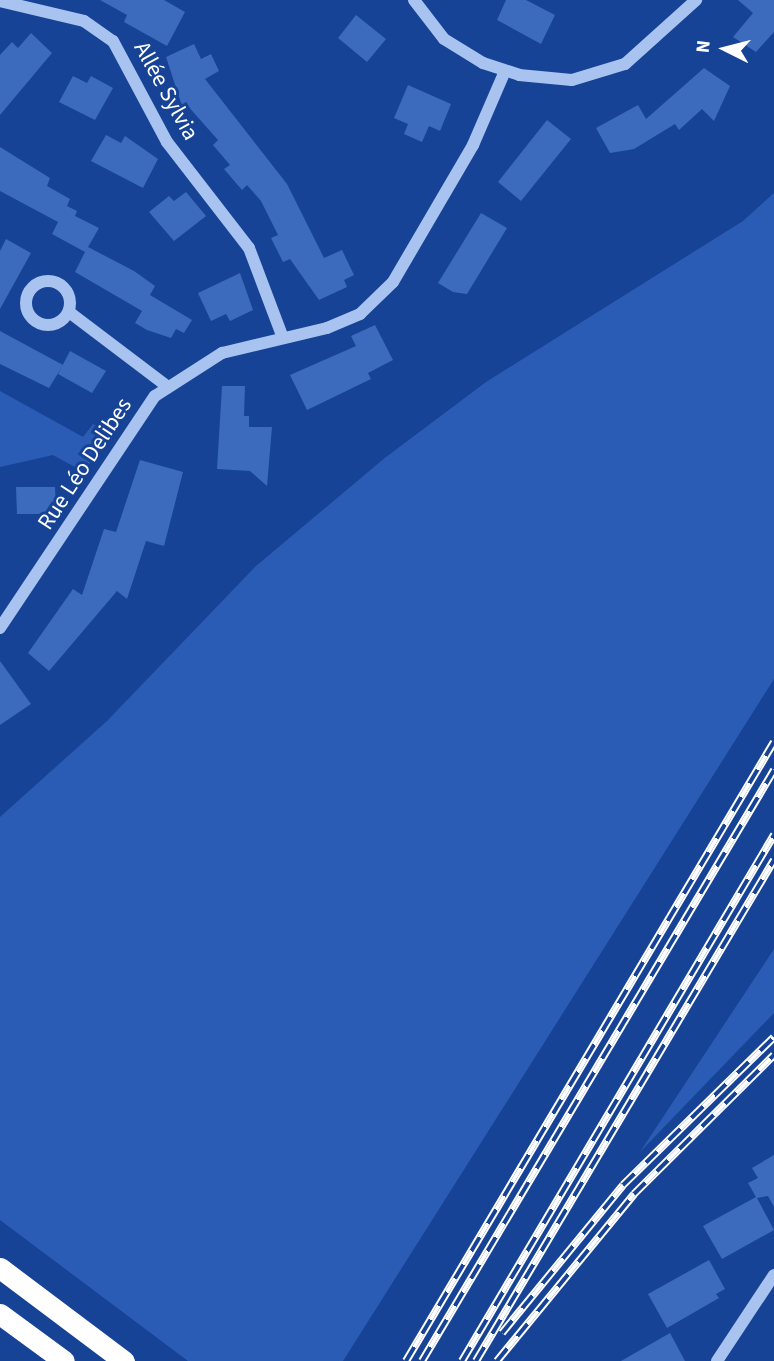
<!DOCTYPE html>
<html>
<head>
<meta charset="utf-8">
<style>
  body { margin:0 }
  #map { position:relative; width:774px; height:1361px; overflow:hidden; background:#174396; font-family:"Source Sans 3",sans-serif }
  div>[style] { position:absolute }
  .green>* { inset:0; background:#2b5cb5 }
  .building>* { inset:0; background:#3c6abc }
  .minor>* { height:12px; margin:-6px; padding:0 6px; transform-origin:6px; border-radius:6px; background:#a9c3f1 }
  .minor>.ring { margin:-6px; padding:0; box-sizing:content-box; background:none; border:12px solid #a9c3f1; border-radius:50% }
  .highway>* { height:21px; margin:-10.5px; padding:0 10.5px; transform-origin:10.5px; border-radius:10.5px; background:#fff }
  .rail>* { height:8px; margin-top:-4px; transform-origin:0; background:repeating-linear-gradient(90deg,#174396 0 16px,#fff 0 32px); box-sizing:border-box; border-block:2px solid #fff }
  span { translate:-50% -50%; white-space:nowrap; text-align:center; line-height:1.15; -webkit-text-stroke:6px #174396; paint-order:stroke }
  .street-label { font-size:23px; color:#fff }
  .north { position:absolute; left:690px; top:14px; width:70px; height:70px; -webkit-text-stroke:5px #174396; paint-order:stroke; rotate:276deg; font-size:19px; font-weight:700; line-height:28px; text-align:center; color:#fff }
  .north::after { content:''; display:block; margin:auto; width:24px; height:32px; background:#fff; clip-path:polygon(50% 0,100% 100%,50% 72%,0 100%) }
</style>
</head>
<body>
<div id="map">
  <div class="green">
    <i style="clip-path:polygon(774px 193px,774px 679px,343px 1361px,188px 1361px,0 1220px,0 817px,107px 721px,256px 566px,386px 457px,486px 382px,743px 221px)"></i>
    <i style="clip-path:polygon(0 391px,83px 437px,93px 424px,110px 433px,84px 472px,53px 455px,0 467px)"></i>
    <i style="clip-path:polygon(774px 949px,774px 1013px,640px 1152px)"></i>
  </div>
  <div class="building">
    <i style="clip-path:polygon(100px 0,164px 0,185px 12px,167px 46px,124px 22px,127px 15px)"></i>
    <i style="clip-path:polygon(506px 0,526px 0,555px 15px,541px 44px,497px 20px)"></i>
    <i style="clip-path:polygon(738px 0,774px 0,774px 32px,756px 52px,733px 37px,753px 13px)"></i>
    <i style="clip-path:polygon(356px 15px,386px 39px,367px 62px,338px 38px)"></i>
    <i style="clip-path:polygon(31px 33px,52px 53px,0 115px,0 55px,12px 42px,18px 48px)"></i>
    <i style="clip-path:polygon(194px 44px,201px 59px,211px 54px,219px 71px,205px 79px,287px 184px,324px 258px,342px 250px,354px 275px,344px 280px,347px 287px,319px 300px,290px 259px,283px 262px,271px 238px,278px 235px,261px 201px,247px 185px,242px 190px,224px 169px,230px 165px,213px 145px,218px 140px,186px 104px,182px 106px,166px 57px)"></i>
    <i style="clip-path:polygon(704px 68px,730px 86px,714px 121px,702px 109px,679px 130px,675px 124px,634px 149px,610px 153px,596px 128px,638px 105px,646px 119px)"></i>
    <i style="clip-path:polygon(73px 76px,87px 83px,91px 76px,113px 88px,95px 120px,59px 102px)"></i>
    <i style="clip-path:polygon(408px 85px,451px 104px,440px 131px,429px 126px,422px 142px,404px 134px,408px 124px,394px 118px)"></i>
    <i style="clip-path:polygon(547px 120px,571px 139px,521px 201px,498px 182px)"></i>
    <i style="clip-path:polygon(106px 135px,121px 143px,125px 136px,158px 159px,143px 188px,91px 161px)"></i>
    <i style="clip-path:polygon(0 147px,50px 178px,47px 186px,70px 199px,67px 206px,77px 211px,75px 216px,99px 228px,88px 247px,134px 271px,155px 286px,150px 295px,192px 320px,184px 333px,176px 329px,171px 338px,147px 330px,135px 323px,142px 311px,75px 272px,85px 252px,52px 234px,58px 222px,0 191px)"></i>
    <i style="clip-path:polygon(186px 192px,206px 216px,174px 241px,149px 212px,169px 196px,174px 201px)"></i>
    <i style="clip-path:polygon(481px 213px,507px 228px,467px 294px,453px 292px,438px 283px)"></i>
    <i style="clip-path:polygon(6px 239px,31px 253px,0 309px,0 251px)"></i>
    <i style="clip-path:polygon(240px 273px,253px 310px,230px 321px,226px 314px,211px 321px,198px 293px)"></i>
    <i style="clip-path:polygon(375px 325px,393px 360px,368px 373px,371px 379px,307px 410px,290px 375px,356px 346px,351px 336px)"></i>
    <i style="clip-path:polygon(0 331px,63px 365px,49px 388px,0 364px)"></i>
    <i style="clip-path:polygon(70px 351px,106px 371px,92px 393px,58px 374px)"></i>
    <i style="clip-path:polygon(222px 386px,245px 386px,244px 416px,249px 416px,249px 427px,272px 427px,267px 486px,250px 471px,217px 469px)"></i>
    <i style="clip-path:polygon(140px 460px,183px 472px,164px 546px,146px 541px,127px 599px,117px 591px,49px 671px,28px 653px,73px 589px,82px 595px,104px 529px,116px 532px)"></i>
    <i style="clip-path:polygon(16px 487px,55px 487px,56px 514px,17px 514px)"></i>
    <i style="clip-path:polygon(0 661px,31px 704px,0 725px)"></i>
    <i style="clip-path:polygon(774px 1155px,774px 1207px,768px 1196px,757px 1198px,774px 1230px,722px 1259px,703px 1226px,756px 1197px,748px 1183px,758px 1178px,752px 1168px)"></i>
    <i style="clip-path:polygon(709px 1260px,725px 1289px,716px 1294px,719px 1298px,667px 1328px,648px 1294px)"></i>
    <i style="clip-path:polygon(670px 1333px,685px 1361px,621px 1361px)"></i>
  </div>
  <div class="minor">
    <i style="left:414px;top:0;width:49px;rotate:52.4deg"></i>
    <i style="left:444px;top:39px;width:46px;rotate:31.6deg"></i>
    <i style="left:483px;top:63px;width:38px;rotate:18deg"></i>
    <i style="left:519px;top:75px;width:53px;rotate:5.4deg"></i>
    <i style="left:572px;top:80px;width:55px;rotate:-16.8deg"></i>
    <i style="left:625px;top:64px;width:96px;rotate:-42deg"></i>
    <i style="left:0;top:1px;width:86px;rotate:13.4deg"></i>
    <i style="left:84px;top:21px;width:35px;rotate:35deg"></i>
    <i style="left:113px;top:41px;width:115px;rotate:61.9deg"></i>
    <i style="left:167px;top:142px;width:134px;rotate:52.3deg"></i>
    <i style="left:249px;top:248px;width:96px;rotate:69.3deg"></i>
    <i class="ring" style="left:26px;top:281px;width:32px;height:32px"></i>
    <i style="left:69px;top:312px;width:123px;rotate:37.1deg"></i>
    <i style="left:0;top:628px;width:279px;rotate:-56.3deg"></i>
    <i style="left:155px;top:396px;width:80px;rotate:-32.7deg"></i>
    <i style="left:222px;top:353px;width:108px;rotate:-13.4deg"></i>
    <i style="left:327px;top:328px;width:36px;rotate:-23deg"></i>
    <i style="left:360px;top:314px;width:46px;rotate:-44.1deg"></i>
    <i style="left:393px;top:282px;width:159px;rotate:-59.7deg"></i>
    <i style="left:473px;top:145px;width:81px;rotate:-66.6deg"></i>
    <i style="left:717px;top:1361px;width:103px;rotate:-56.5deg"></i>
  </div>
  <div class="highway">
    <i style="left:0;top:1268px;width:155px;rotate:36.9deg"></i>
    <i style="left:0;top:1314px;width:79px;rotate:36.3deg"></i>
  </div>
  <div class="rail">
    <i style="left:502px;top:1333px;width:191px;rotate:-50.7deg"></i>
    <i style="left:623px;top:1185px;width:211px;rotate:-44.4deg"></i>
    <i style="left:406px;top:1361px;width:720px;rotate:-59.27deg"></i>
    <i style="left:422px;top:1361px;width:688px;rotate:-59.22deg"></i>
    <i style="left:462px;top:1361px;width:612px;rotate:-59.33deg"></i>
    <i style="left:476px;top:1361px;width:583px;rotate:-59.26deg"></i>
    <i style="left:497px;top:1361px;width:216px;rotate:-50.6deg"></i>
    <i style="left:634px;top:1194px;width:197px;rotate:-44.8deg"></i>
  </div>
  <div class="street-label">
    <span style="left:166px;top:91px;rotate:61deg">Allée Sylvia</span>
    <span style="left:85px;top:464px;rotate:-57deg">Rue Léo Delibes</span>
  </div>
  <div class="north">N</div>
</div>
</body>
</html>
